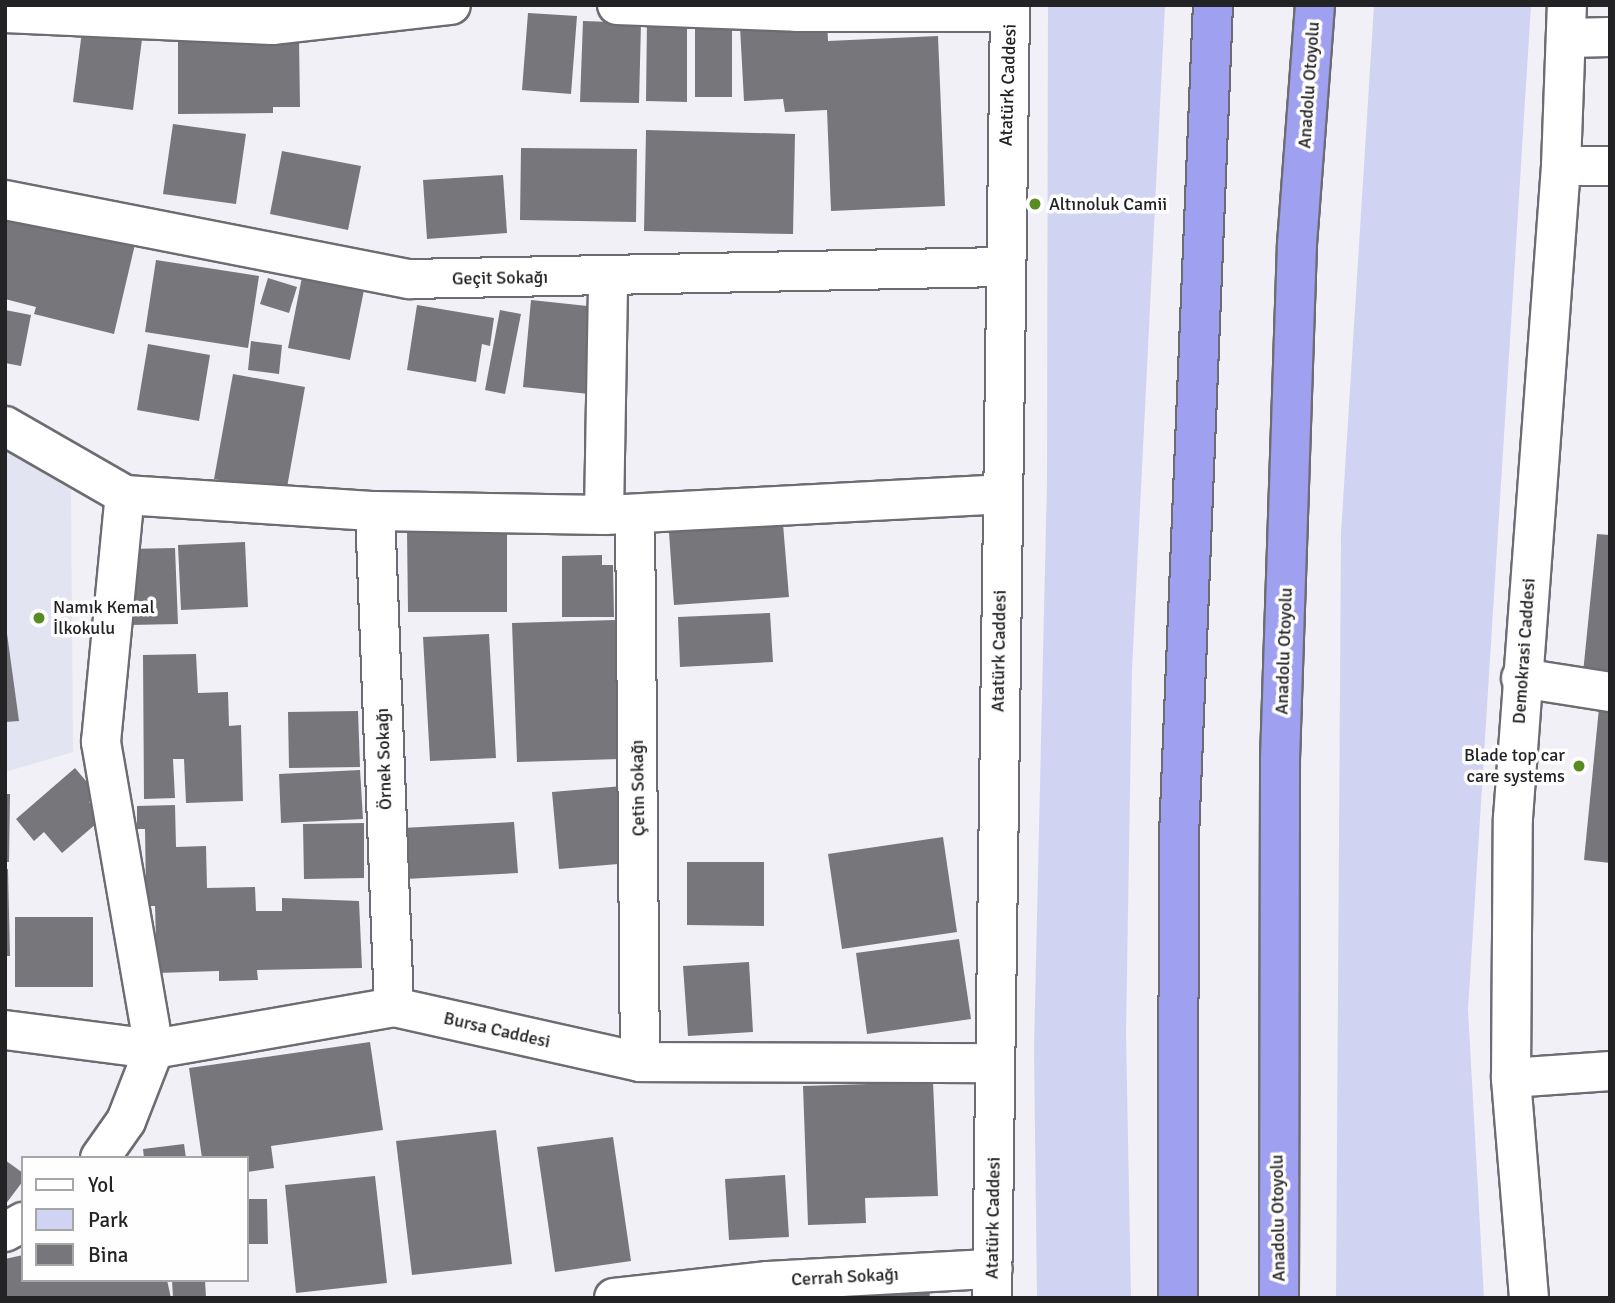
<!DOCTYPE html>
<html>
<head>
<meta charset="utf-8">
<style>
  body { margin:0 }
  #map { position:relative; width:1615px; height:1303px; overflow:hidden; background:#f0f0f6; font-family:Signika,sans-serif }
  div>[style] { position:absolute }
  .built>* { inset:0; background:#e3e4f1 }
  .green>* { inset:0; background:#d1d3f2 }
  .building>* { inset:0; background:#76767b }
  .roads { filter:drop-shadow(2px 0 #6c6d72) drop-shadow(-2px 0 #6c6d72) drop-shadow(0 2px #6c6d72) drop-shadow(0 -2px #6c6d72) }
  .street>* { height:38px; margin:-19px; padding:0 19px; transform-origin:19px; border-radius:19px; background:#fff }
  .secondary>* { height:38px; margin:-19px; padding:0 19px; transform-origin:19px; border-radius:19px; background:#fff }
  .highway>* { height:38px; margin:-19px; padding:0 19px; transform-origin:19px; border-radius:19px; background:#9fa0f0 }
  .dots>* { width:19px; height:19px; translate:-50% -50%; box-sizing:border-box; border:4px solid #fefefe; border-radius:50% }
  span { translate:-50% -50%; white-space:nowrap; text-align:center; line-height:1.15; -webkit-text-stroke:7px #fefefe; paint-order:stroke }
  .street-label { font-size:18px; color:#232325 }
  .poi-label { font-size:18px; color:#232325 }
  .left { translate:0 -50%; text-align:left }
  .right { translate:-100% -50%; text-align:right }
  .frame { position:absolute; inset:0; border:7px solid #232325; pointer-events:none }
  .legend { position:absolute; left:21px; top:1156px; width:228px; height:126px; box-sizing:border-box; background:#fefefe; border:2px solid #a6a6a7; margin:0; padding:9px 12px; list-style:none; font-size:21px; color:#232325 }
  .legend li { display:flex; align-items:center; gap:14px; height:35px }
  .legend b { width:35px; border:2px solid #a6a6a7 }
</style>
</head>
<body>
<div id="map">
  <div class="built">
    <i style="clip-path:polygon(5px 449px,71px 484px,73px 752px,5px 772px)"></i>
  </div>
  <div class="green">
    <i style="clip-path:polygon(1048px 5px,1165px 5px,1132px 670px,1126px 1033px,1131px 1298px,1037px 1298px,1034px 1048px,1047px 481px)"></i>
    <i style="clip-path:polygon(1374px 5px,1531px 5px,1468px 1010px,1484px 1298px,1336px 1298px,1341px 533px)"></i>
  </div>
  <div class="building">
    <i style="clip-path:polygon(528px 13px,577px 16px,571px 94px,522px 90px)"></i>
    <i style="clip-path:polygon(695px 15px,732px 15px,732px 97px,695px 97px)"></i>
    <i style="clip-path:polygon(827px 17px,828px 41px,938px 36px,945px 206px,831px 211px,827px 110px,785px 112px,783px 99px,744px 101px,740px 27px)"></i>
    <i style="clip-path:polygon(647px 19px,687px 20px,687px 102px,646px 101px)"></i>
    <i style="clip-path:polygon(583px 21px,641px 23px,639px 103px,580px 102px)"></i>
    <i style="clip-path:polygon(82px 31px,142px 39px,133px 110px,73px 102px)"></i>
    <i style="clip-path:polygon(299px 39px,300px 107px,273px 107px,273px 113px,178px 114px,178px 42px)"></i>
    <i style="clip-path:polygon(173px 124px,246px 134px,236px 204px,163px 194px)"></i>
    <i style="clip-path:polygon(646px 130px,795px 134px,793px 234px,644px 231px)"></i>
    <i style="clip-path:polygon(521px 148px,637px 149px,636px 222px,520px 220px)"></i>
    <i style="clip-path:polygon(282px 151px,361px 166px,348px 230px,270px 214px)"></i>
    <i style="clip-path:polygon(503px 175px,507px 233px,427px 239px,423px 180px)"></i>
    <i style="clip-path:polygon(5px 218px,52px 229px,54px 219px,136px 240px,114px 334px,34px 314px,36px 307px,5px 299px)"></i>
    <i style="clip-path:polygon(156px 260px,259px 276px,248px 348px,145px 332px)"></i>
    <i style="clip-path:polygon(303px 272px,365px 285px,350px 360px,288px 348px)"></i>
    <i style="clip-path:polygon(268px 278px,297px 287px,289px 313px,260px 304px)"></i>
    <i style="clip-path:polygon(531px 300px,597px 307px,589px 394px,523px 387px)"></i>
    <i style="clip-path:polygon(417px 305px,494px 318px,490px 346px,482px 344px,476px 382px,407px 370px)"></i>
    <i style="clip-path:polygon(5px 310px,31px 315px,21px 366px,5px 363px)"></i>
    <i style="clip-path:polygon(500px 310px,521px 314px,505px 394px,485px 390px)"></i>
    <i style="clip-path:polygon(251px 341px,282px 345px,279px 374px,248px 370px)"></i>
    <i style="clip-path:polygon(148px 344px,210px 355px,199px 421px,137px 410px)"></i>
    <i style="clip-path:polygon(233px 374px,305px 387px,286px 493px,214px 479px)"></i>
    <i style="clip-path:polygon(783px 524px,789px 597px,674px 605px,669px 532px)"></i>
    <i style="clip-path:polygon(507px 529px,507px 612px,408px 612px,407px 530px)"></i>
    <i style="clip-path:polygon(1597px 534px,1610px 535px,1610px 676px,1583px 673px)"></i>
    <i style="clip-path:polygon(245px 542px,248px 607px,181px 610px,178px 545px)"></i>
    <i style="clip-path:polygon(175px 548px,178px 624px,130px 625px,127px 549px)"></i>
    <i style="clip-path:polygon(602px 555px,602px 565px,613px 565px,614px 617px,562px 617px,562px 556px)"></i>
    <i style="clip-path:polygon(770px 613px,773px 662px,680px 667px,678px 617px)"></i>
    <i style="clip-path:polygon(5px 619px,19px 721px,5px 722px)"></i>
    <i style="clip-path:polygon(615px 620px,620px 759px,517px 762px,512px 623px)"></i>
    <i style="clip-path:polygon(489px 634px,496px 758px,430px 761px,423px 637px)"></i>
    <i style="clip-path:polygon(196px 654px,198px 693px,228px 692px,229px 726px,241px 725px,243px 801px,186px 803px,184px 759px,173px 759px,175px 798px,144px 799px,143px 655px)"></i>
    <i style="clip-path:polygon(1599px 708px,1610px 711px,1610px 863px,1584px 860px)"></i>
    <i style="clip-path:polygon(358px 711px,360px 767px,289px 768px,288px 712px)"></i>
    <i style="clip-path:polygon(75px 768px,97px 794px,89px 802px,103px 818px,62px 853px,44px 832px,34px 841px,16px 819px)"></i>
    <i style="clip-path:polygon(360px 770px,363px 819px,281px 823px,279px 774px)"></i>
    <i style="clip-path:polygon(623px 786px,630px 863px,559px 869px,552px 792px)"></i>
    <i style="clip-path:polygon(5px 794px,10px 794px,9px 862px,5px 862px)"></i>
    <i style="clip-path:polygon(175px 805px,176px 847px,206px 846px,207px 888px,255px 887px,256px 911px,282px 911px,282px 898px,359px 901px,362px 968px,257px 970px,258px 980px,219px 981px,219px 971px,157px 973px,155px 906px,139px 906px,146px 894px,145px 829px,137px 829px,137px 806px)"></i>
    <i style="clip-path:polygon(514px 822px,518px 873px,405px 879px,402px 828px)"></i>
    <i style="clip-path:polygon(364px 823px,364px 878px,304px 879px,303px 824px)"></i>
    <i style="clip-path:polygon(943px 837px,957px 932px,842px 949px,828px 854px)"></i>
    <i style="clip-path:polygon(687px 862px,764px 862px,764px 926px,687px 925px)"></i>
    <i style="clip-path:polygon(5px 869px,8px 869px,10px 956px,5px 956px)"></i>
    <i style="clip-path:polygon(15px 917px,93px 917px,93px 987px,15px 987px)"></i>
    <i style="clip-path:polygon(959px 939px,971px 1019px,867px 1034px,856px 953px)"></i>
    <i style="clip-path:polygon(749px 962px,753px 1032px,688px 1036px,683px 966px)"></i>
    <i style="clip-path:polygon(370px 1042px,383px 1130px,271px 1146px,274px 1168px,247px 1172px,247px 1158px,202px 1158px,189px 1068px)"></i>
    <i style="clip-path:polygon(933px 1082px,938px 1196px,865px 1198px,866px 1223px,808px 1225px,803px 1086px)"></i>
    <i style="clip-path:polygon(496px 1130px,512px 1264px,412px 1275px,396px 1141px)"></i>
    <i style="clip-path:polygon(613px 1137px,631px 1261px,555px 1272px,537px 1147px)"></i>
    <i style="clip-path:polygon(184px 1144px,186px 1158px,144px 1158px,143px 1149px)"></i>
    <i style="clip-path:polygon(5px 1160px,23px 1173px,23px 1181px,5px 1205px)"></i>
    <i style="clip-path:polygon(785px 1175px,789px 1237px,729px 1240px,725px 1179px)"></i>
    <i style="clip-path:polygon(375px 1176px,387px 1283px,296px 1293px,285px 1185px)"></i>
    <i style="clip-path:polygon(247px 1199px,267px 1199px,268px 1244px,247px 1244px)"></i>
    <i style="clip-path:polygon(23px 1255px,23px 1280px,167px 1280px,171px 1298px,5px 1298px,5px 1259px)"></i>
    <i style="clip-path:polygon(928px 1278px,930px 1298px,806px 1298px)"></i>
    <i style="clip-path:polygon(172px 1280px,205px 1280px,206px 1298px,173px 1298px)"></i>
  </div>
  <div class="roads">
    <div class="street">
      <i style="left:617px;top:5px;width:179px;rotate:2.2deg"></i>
      <i style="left:796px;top:12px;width:213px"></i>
      <i style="left:5px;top:13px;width:267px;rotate:2.6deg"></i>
      <i style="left:272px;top:25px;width:180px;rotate:-6.4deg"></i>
      <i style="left:1568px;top:38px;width:42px;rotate:-1.4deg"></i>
      <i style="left:1561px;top:166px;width:49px"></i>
      <i style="left:5px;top:200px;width:412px;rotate:11.1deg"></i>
      <i style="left:409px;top:279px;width:594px;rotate:-1.16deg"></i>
      <i style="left:5px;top:426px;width:138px;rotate:29.9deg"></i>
      <i style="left:125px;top:495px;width:251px;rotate:3.7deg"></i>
      <i style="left:375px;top:511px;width:229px;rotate:1deg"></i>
      <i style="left:604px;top:515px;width:398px;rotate:-3deg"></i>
      <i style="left:375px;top:511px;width:496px;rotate:87.8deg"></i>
      <i style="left:635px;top:514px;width:548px;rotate:89.48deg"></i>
      <i style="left:604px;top:515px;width:238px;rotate:-89deg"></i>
      <i style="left:1521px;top:678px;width:90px;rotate:8.9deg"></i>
      <i style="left:5px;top:1030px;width:150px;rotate:7.3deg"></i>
      <i style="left:154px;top:1049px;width:244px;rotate:-9.9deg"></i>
      <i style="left:394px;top:1007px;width:252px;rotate:12.6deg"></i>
      <i style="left:640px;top:1062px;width:354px;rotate:0.2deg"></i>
      <i style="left:1511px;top:1078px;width:99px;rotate:-4deg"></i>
      <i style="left:100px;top:1158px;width:45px;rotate:-54.9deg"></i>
      <i style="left:126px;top:1121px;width:77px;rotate:-68.7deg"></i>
      <i style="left:154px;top:1049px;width:312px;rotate:-99.8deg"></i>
      <i style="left:101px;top:742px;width:248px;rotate:-84.5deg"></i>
      <i style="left:5px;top:1232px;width:21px;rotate:-29deg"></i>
      <i style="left:614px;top:1298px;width:155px;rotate:-6.3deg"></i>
      <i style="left:768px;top:1281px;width:225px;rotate:-3.1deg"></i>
    </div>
    <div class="secondary">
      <i style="left:992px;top:1298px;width:1293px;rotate:-89.2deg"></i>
      <i style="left:1529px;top:1298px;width:221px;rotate:-94.7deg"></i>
      <i style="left:1511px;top:1078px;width:260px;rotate:-89.6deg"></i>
      <i style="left:1513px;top:818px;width:654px;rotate:-85.79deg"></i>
      <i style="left:1561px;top:166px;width:161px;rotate:-87.9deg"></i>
    </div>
    <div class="highway">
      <i style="left:1178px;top:1298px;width:462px;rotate:-89.9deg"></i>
      <i style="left:1179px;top:836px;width:832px;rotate:-87.66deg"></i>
      <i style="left:1279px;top:1298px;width:539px;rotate:-89.89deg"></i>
      <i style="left:1280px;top:759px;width:515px;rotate:-88.11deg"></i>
      <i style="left:1297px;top:244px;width:240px;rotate:-85.7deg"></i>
    </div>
  </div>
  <div class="dots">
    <i style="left:1035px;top:204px;background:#588c23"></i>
    <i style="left:39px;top:618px;background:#588c23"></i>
    <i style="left:1579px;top:766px;background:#588c23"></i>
  </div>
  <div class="street-label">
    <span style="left:1008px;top:85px;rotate:-88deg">Atatürk Caddesi</span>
    <span style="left:1309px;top:85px;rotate:-86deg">Anadolu Otoyolu</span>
    <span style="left:500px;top:278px;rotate:-1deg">Geçit Sokağı</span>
    <span style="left:999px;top:651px;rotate:-89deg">Atatürk Caddesi</span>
    <span style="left:1284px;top:651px;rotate:-88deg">Anadolu Otoyolu</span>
    <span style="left:1524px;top:651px;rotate:-86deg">Demokrasi Caddesi</span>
    <span style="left:384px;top:759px;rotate:-92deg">Örnek Sokağı</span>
    <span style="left:638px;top:788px;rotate:-91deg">Çetin Sokağı</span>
    <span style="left:497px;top:1030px;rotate:13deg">Bursa Caddesi</span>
    <span style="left:993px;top:1218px;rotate:-89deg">Atatürk Caddesi</span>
    <span style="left:1278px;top:1218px;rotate:-91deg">Anadolu Otoyolu</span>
    <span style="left:845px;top:1277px;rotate:-3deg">Cerrah Sokağı</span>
  </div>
  <div class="poi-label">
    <span class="left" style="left:1049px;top:204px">Altınoluk Camii</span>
    <span class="left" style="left:53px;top:618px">Namık Kemal<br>İlkokulu</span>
    <span class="right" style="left:1565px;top:766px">Blade top car<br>care systems</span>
  </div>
  <div class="frame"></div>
  <ul class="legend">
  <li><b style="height:9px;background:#fff"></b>Yol</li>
  <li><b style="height:19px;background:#d1d3f2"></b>Park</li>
  <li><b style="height:19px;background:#76767b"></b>Bina</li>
  </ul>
</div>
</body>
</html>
